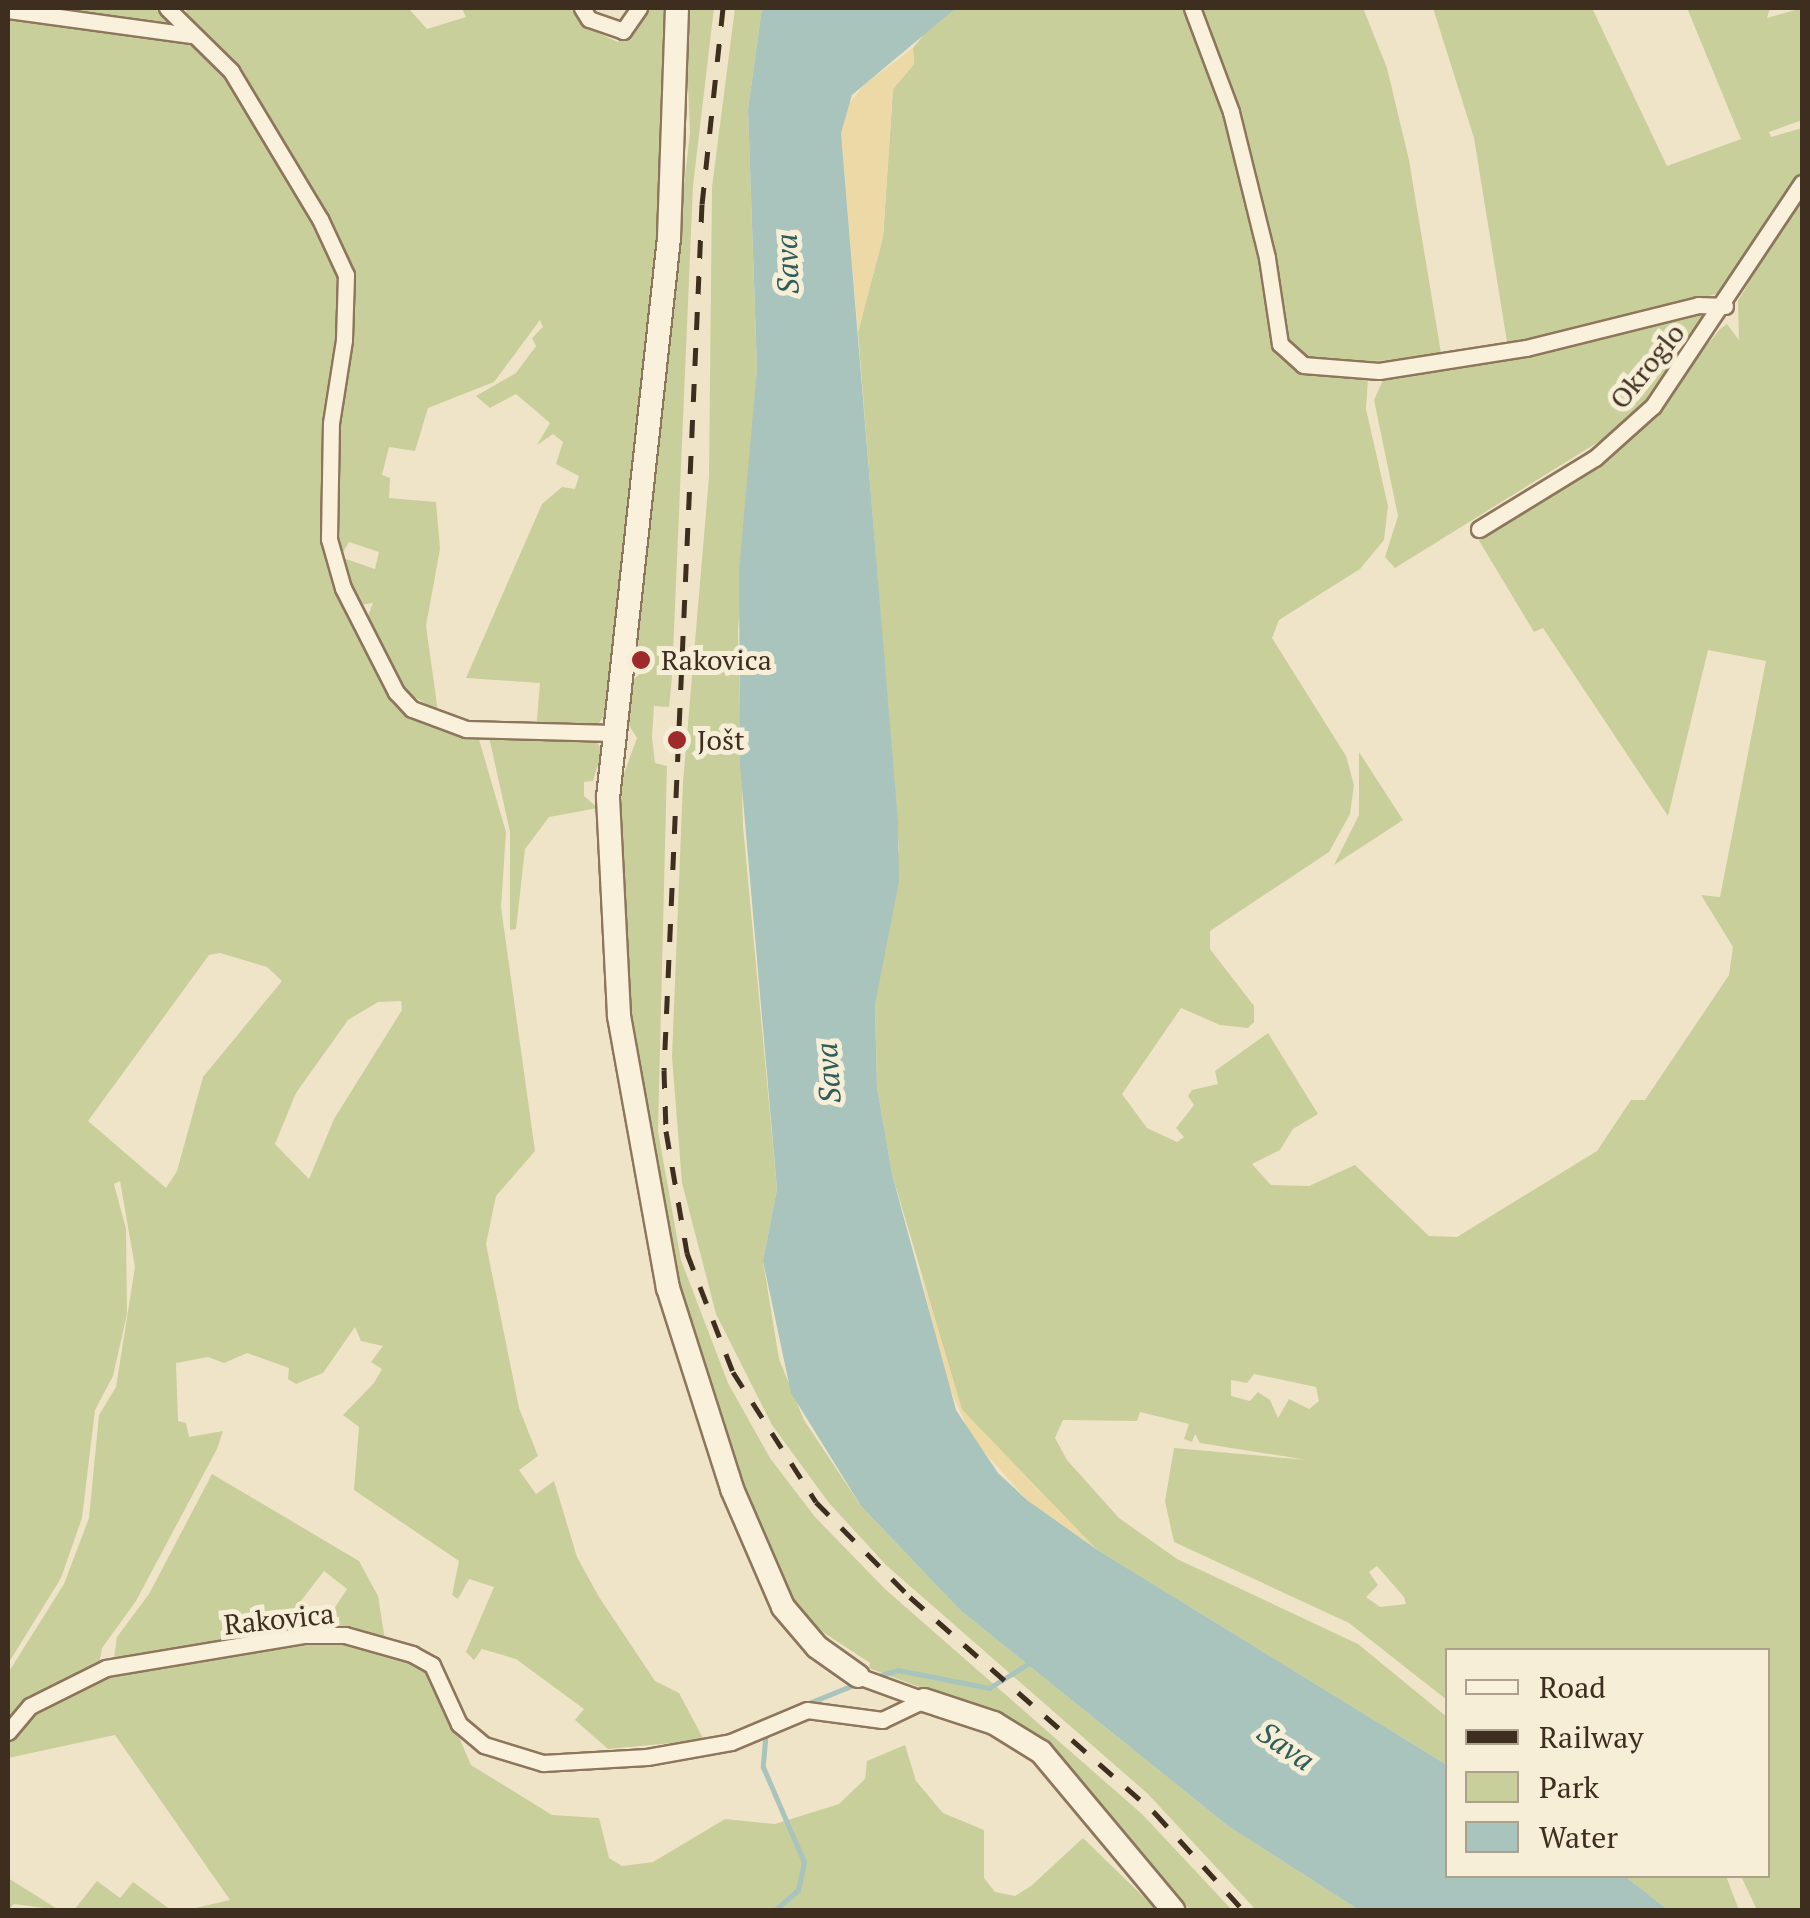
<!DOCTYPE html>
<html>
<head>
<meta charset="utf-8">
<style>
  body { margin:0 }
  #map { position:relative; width:1810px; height:1918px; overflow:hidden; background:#f0e4c8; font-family:"PT Serif",serif }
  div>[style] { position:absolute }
  .green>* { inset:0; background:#c9cf9b }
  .sand>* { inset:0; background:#ecd9a5 }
  .water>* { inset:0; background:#a9c4bc }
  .stream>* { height:5px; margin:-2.5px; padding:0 2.5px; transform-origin:2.5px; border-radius:2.5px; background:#a9c4bc }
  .roads { filter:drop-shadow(2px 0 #8d765c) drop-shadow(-2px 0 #8d765c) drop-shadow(0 2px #8d765c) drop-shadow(0 -2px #8d765c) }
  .street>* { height:15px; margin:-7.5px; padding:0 7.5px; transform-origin:7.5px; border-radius:7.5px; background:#faf1dc }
  .secondary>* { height:22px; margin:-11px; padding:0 11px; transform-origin:11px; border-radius:11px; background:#faf1dc }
  .rail>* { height:5px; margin-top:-2.5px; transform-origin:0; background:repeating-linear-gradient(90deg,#3d2e20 0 18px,transparent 0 36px) }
  .dots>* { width:28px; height:28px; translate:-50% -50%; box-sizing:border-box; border:5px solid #f7eed8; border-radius:50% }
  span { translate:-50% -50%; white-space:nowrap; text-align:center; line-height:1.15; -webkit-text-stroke:10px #f7eed8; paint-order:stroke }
  .street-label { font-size:28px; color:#3d2e20 }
  .poi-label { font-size:28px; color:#3d2e20 }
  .left { translate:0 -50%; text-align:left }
  .water-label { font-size:30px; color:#2f5d5a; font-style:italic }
  .frame { position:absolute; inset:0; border:10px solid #3d2e20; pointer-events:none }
  .legend { position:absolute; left:1445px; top:1648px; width:325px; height:230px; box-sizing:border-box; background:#f7eed8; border:2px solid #ada18e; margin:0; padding:12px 18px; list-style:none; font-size:30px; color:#3d2e20 }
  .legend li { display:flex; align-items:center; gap:20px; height:50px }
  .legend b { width:50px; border:2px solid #ada18e }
</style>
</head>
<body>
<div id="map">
  <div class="green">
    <i style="clip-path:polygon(evenodd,8px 8px,164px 8px,184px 41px,201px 51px,210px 46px,192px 30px,185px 8px,408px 8px,427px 29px,466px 17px,462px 8px,571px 8px,587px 28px,618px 42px,643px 8px,667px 8px,656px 263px,606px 713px,597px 726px,536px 730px,540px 683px,466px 678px,542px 504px,562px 487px,575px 489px,579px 476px,556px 464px,563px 442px,553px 434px,537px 445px,550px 423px,516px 394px,490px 408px,476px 396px,516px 373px,536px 346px,532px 338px,543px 327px,540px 320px,494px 382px,428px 408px,415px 451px,389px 447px,382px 475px,390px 478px,389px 498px,436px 502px,440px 549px,426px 626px,438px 712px,398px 686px,367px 618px,373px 603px,346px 607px,392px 698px,413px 717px,478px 736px,506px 832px,501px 907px,535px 1151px,496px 1196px,486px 1244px,519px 1408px,538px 1456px,519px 1470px,536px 1494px,554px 1481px,577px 1557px,599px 1597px,655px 1681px,679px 1693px,704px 1740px,608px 1749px,575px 1720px,584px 1709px,516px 1659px,482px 1649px,474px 1660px,466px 1652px,494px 1587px,469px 1579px,458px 1599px,452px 1595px,459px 1561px,354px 1490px,359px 1427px,343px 1415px,374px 1383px,382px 1369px,371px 1362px,383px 1346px,361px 1341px,355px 1327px,323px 1373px,296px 1384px,288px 1379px,289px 1368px,247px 1353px,224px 1363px,208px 1357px,176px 1363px,178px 1421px,186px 1423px,189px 1437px,223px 1431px,217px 1449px,136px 1601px,102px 1648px,99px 1665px,30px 1702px,8px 1724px,8px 1673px,64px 1584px,89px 1518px,99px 1415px,116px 1387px,135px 1267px,120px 1181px,114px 1184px,126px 1229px,127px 1314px,113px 1376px,95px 1410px,82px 1518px,61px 1578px,8px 1664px,8px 8px,349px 542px,379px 552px,375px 569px,340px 557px,349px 542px,8px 8px,220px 953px,267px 967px,282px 981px,203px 1077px,177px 1171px,166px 1188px,88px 1121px,209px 955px,220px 953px,8px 8px,401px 1001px,402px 1010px,334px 1119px,309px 1179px,275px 1144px,296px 1093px,348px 1020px,378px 1002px,401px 1001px)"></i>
    <i style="clip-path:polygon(685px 8px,714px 8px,693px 186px,672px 677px,669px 707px,654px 706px,652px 737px,655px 763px,667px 766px,658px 1131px,681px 1260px,728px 1383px,770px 1458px,815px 1517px,885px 1589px,1143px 1815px,1232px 1910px,1190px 1910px,1053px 1747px,1027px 1728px,869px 1668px,870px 1663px,809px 1623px,789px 1599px,752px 1520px,690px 1331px,657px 1206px,626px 991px,620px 877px,622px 779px,637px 738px,623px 716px,632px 681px,643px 671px,645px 648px,636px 646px,634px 614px,690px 133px)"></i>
    <i style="clip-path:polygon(735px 8px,762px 8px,748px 109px,757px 368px,738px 631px,743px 826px,777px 1189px,763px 1261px,779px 1359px,804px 1420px,861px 1506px,960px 1610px,1228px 1826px,1359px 1910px,1256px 1910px,1148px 1794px,887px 1566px,829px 1503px,772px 1425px,716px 1314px,682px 1183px,672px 1057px,683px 782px,709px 477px,712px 187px)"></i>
    <i style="clip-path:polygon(evenodd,956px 8px,1363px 8px,1387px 68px,1409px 160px,1442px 359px,1332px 362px,1279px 352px,1299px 369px,1363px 373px,1368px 379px,1366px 409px,1388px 506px,1384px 540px,1360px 569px,1279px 620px,1272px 638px,1346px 756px,1354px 785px,1350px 814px,1329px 852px,1210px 931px,1210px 949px,1254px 1006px,1254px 1022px,1248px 1028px,1220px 1025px,1181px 1008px,1122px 1094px,1147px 1128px,1177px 1142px,1184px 1137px,1176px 1128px,1194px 1105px,1188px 1096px,1192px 1090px,1218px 1084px,1215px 1071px,1268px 1033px,1318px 1114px,1293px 1129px,1280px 1150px,1252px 1164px,1271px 1185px,1309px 1186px,1355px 1165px,1429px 1236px,1457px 1237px,1597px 1151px,1631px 1100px,1645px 1100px,1729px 975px,1733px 947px,1701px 895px,1720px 897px,1766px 661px,1708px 650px,1668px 816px,1543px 628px,1534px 632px,1478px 539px,1638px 430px,1720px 329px,1727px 324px,1739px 340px,1738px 301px,1802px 193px,1802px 1910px,1757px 1910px,1741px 1876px,1768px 1876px,1768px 1650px,1448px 1650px,1447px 1700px,1349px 1623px,1174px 1542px,1165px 1501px,1174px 1448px,1307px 1460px,1200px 1443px,1195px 1434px,1192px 1442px,1184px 1439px,1189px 1424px,1140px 1412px,1137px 1421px,1063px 1420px,1055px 1438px,1067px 1460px,1119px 1518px,1177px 1559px,1358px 1644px,1447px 1717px,1447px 1765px,1096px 1549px,962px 1410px,892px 1174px,877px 1087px,875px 1005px,899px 849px,858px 332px,883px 237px,893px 89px,914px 64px,913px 48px,939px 16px,956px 8px,1254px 1374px,1316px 1387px,1319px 1401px,1309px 1409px,1289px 1399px,1278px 1418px,1270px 1400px,1258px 1392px,1250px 1401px,1231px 1396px,1231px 1380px,1247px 1383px,1254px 1374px,956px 8px,1377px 1566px,1404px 1597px,1406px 1604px,1380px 1607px,1366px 1597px,1378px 1585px,1369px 1572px,1377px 1566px)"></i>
    <i style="clip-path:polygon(1433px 8px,1592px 8px,1667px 166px,1741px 139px,1687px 8px,1770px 8px,1767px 18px,1802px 8px,1802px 120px,1769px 132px,1771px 137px,1802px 128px,1802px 171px,1724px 292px,1508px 348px,1474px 138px)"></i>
    <i style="clip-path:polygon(1690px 311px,1707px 312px,1673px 372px,1616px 431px,1395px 568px,1385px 557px,1398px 516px,1374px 400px,1384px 378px)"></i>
    <i style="clip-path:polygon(489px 737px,597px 742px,602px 751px,593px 781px,584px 782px,584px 796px,598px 808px,549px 817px,525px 849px,516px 929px,510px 930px,510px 832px)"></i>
    <i style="clip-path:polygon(1359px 752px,1403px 820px,1334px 865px,1359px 815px)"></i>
    <i style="clip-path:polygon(evenodd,212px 1474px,359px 1561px,378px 1596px,385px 1640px,346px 1632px,114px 1658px,117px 1637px,149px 1594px,212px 1474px,324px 1571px,347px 1589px,326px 1621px,300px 1602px,324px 1571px)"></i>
    <i style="clip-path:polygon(346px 1639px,429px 1668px,471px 1765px,552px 1815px,599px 1818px,609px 1858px,622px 1866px,653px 1862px,725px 1819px,775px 1824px,839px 1804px,865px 1779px,867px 1761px,905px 1745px,916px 1781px,943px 1813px,984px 1830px,984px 1878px,995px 1892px,1015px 1896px,1031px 1886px,1083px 1838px,1157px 1910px,187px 1910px,230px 1900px,115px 1735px,8px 1758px,8px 1738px,34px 1709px,102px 1676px,256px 1647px)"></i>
    <i style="clip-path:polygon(1625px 1876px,1726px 1876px,1739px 1910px,1668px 1910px)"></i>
    <i style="clip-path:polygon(8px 1878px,59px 1910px,14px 1904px,8px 1910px)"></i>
    <i style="clip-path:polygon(97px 1881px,120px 1898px,133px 1882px,171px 1910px,74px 1910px)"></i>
  </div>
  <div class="sand">
    <i style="clip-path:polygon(913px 48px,914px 64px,893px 89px,883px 237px,858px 332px,841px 133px,844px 110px,864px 85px)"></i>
    <i style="clip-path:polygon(919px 1266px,962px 1410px,1096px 1549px,1027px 1500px,972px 1438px,945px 1378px)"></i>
  </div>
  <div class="water">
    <i style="clip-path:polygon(762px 8px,956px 8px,852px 95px,841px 133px,898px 822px,899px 881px,875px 1005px,877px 1087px,892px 1174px,956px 1410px,998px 1473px,1027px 1500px,1096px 1549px,1447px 1765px,1448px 1876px,1625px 1876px,1668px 1910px,1359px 1910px,1228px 1826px,960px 1610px,861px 1506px,791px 1393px,763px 1261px,777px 1189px,740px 765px,739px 571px,757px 368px,748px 109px)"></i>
  </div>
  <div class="stream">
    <i style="left:876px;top:1677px;width:23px;rotate:-18deg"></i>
    <i style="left:898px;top:1670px;width:93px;rotate:11.2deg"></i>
    <i style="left:989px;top:1688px;width:47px;rotate:-32deg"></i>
    <i style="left:769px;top:1719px;width:94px;rotate:-21.9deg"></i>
    <i style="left:766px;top:1729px;width:38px;rotate:95deg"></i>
    <i style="left:763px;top:1767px;width:103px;rotate:66.7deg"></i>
    <i style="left:804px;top:1862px;width:29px;rotate:102deg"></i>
    <i style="left:798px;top:1890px;width:30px;rotate:139deg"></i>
  </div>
  <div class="roads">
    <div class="street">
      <i style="left:167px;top:8px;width:90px;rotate:44.5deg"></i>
      <i style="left:231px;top:71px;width:173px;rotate:59deg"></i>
      <i style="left:320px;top:219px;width:62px;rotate:65.1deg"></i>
      <i style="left:346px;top:275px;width:65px;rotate:91.8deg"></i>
      <i style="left:344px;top:340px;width:84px;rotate:98.9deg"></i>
      <i style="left:331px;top:423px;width:116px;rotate:91deg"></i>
      <i style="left:329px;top:539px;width:51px;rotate:74.1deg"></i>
      <i style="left:343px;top:588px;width:117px;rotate:63deg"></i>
      <i style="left:396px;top:692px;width:23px;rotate:47deg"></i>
      <i style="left:412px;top:709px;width:58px;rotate:20.3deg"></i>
      <i style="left:466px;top:729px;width:147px;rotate:1.6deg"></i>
      <i style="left:582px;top:8px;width:13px;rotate:58deg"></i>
      <i style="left:589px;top:19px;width:36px;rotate:19deg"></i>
      <i style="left:623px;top:31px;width:28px;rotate:-55deg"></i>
      <i style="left:1192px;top:8px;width:111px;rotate:69.4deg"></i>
      <i style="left:1231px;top:112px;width:150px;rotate:76.1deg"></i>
      <i style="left:1267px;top:258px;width:87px;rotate:81.4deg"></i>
      <i style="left:1280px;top:344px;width:31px;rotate:42deg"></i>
      <i style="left:1303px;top:365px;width:76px;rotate:4.5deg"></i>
      <i style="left:1379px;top:371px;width:149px;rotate:-8.9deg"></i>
      <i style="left:1526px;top:348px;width:177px;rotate:-14deg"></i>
      <i style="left:1698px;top:305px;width:27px;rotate:2deg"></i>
      <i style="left:8px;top:10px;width:185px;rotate:7.8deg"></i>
      <i style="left:1479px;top:529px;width:136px;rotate:-31.5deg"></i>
      <i style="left:1595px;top:458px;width:78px;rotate:-41.9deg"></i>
      <i style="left:1653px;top:406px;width:268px;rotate:-56.3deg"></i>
      <i style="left:858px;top:1676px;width:70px;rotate:20deg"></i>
      <i style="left:8px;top:1732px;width:34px;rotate:-50deg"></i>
      <i style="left:30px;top:1706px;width:85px;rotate:-26.6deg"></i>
      <i style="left:106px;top:1668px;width:200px;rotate:-9.5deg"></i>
      <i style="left:303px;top:1635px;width:42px"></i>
      <i style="left:345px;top:1635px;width:70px;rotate:15.8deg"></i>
      <i style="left:412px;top:1654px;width:23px;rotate:29deg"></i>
      <i style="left:432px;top:1665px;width:65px;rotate:65.4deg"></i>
      <i style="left:459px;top:1724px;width:33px;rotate:40deg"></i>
      <i style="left:484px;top:1745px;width:62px;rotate:17deg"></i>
      <i style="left:543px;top:1763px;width:104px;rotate:-3.3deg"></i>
      <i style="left:647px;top:1757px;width:85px;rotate:-10.1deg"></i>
      <i style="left:731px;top:1742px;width:82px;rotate:-22.8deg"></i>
      <i style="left:807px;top:1710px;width:76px;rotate:7.6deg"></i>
      <i style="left:882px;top:1720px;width:47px;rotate:-25.5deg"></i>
    </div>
    <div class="secondary">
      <i style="left:677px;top:8px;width:230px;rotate:92deg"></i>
      <i style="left:669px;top:238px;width:563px;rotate:96.22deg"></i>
      <i style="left:608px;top:798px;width:218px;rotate:87.1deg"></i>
      <i style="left:619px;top:1016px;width:276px;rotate:79.8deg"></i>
      <i style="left:668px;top:1288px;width:211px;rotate:72.3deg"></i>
      <i style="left:732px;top:1489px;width:129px;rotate:66.6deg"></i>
      <i style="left:783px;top:1607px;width:52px;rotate:49.6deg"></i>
      <i style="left:817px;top:1647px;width:50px;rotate:35.3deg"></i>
      <i style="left:924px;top:1700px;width:74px;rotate:18.2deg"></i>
      <i style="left:994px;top:1723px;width:55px;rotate:31.7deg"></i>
      <i style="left:1041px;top:1752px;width:206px;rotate:50.1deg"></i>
    </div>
  </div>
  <div class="rail">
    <i style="left:723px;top:8px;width:197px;rotate:96.1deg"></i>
    <i style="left:702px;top:204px;width:867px;rotate:92.51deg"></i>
    <i style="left:664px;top:1070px;width:61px;rotate:88.1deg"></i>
    <i style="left:666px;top:1131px;width:124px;rotate:80.2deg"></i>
    <i style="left:687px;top:1253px;width:128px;rotate:68.9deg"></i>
    <i style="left:733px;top:1372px;width:154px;rotate:57.4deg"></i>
    <i style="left:816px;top:1502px;width:134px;rotate:45.3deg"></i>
    <i style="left:910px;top:1597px;width:327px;rotate:41.4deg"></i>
    <i style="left:1155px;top:1813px;width:131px;rotate:47.8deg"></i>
  </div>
  <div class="dots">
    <i style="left:641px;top:660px;background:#9e2a2b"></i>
    <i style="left:677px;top:740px;background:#9e2a2b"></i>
  </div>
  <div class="street-label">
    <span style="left:1647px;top:366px;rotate:-51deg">Okroglo</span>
    <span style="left:279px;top:1619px;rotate:-6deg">Rakovica</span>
  </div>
  <div class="poi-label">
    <span class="left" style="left:661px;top:660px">Rakovica</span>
    <span class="left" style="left:697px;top:740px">Jošt</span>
  </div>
  <div class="water-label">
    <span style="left:787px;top:264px;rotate:-92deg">Sava</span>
    <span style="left:828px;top:1073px;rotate:-94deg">Sava</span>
    <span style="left:1286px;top:1746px;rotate:35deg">Sava</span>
  </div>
  <div class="frame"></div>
  <ul class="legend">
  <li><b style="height:12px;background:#faf1dc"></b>Road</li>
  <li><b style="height:12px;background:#3d2e20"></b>Railway</li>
  <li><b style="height:28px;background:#c9cf9b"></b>Park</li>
  <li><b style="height:28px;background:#a9c4bc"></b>Water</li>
  </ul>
</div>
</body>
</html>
